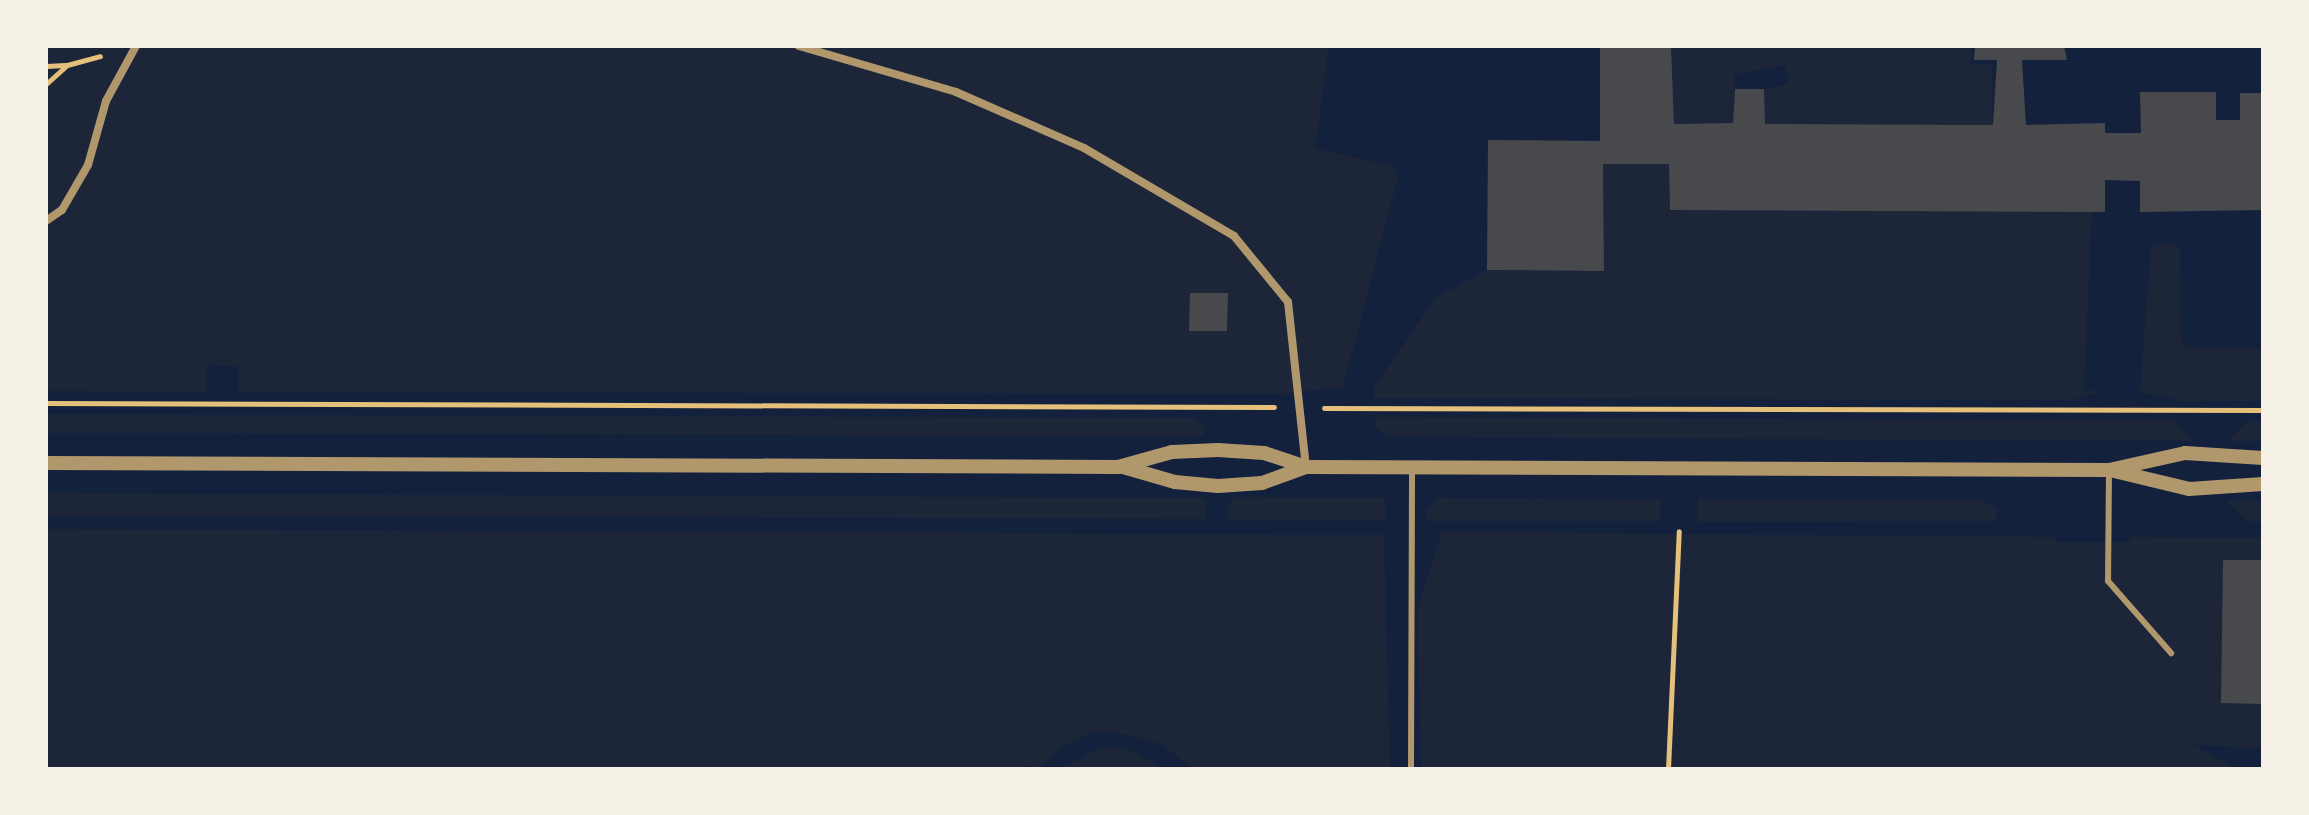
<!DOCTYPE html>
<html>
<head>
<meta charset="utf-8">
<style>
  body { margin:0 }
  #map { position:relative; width:2309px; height:815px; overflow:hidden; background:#14213d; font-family:"Archivo Narrow",sans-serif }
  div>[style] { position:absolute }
  .green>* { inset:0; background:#1d2539 }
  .building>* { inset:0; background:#48494c }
  .path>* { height:5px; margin:-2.5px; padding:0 2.5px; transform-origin:2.5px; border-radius:2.5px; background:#e5c07b }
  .service>* { height:6px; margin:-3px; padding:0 3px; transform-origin:3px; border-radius:3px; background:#b1986c }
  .minor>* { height:8px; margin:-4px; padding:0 4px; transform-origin:4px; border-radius:4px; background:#b1986c }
  .tertiary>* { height:14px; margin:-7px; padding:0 7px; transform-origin:7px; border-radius:7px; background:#b1986c }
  span { translate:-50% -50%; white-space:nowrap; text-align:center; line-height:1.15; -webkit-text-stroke:6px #f6f1e7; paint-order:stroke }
  .frame { position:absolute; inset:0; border:48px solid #f6f1e7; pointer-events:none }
</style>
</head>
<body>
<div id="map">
  <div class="green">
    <i style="clip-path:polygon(46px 46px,1329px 46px,1315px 149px,1392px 165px,1398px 177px,1343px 387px,1279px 394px,238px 392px,238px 366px,206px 365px,206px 392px,46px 391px)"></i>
    <i style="clip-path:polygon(1671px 46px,1971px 46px,1971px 65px,1992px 64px,1993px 125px,1765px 124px,1764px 89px,1788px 84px,1786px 65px,1735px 74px,1733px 123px,1674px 124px)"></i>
    <i style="clip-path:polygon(1603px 164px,1669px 164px,1670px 210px,2092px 209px,2084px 391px,2103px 391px,2071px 400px,1374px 398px,1374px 388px,1435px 298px,1487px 270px,1604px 271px)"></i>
    <i style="clip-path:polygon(2175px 244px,2180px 247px,2181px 340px,2187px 347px,2263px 348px,2263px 401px,2182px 401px,2140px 392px,2151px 245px)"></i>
    <i style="clip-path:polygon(46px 414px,1191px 418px,1206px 426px,1202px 436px,46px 433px)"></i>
    <i style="clip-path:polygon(1375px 417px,2173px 420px,2193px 441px,1388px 437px,1376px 427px)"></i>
    <i style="clip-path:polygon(2247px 421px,2263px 421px,2263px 441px,2228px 441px)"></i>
    <i style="clip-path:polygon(46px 493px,1205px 498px,1205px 519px,46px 515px)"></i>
    <i style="clip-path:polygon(1236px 497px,1385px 498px,1385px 521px,1227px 520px,1228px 505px)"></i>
    <i style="clip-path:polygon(1438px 498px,1660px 499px,1660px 521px,1426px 521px,1427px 508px)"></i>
    <i style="clip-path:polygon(1698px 499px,1984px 501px,1996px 507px,1996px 521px,1698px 522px)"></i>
    <i style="clip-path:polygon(2227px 501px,2263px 501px,2263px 522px,2247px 521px)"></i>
    <i style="clip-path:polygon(46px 529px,1384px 535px,1390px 769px,1194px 769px,1163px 745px,1131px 735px,1095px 731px,1063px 746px,1037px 769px,1027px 765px,1023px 769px,46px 769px)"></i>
    <i style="clip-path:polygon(1442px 532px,2056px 537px,2057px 542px,2129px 542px,2130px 537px,2263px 538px,2263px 748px,2192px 745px,2237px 769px,1421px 769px,1417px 610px)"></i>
    <i style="clip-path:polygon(1101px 747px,1126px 748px,1164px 769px,1061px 769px)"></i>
  </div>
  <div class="building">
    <i style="clip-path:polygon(1600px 46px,1671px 46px,1674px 124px,1733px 123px,1735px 89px,1764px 89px,1765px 124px,1993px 125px,1997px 60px,1974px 60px,1975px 46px,2064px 46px,2067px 60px,2022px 60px,2026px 125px,2105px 123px,2105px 133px,2141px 133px,2140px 92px,2216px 92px,2216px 120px,2240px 120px,2240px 93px,2263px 93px,2263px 210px,2140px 212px,2140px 181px,2105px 180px,2105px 212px,1670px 210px,1669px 164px,1603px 164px,1604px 271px,1487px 270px,1488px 140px,1600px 141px)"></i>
    <i style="clip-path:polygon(1190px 293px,1228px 293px,1227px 331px,1189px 331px)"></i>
    <i style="clip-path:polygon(2223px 560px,2263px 560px,2263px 704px,2221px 703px)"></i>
  </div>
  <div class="path">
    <i style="left:46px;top:66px;width:19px;rotate:-3deg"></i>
    <i style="left:46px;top:84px;width:28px;rotate:-42deg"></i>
    <i style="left:67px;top:65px;width:34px;rotate:-15deg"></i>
    <i style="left:46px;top:403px;width:1228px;rotate:0.19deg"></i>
    <i style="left:1324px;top:408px;width:939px;rotate:0.12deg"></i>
    <i style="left:1668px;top:769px;width:238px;rotate:-87.4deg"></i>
  </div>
  <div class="service">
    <i style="left:2109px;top:470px;width:111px;rotate:90.5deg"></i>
    <i style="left:2108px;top:581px;width:96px;rotate:48.8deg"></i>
    <i style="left:1411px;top:769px;width:301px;rotate:-89.8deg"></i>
  </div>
  <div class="minor">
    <i style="left:799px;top:46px;width:164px;rotate:16.3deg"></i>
    <i style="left:956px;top:92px;width:140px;rotate:23.6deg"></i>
    <i style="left:1084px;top:148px;width:174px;rotate:30.4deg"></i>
    <i style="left:1234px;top:236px;width:85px;rotate:50.7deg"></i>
    <i style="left:1288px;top:302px;width:166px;rotate:83.8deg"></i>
    <i style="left:46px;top:221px;width:19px;rotate:-35deg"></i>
    <i style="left:62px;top:210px;width:52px;rotate:-60deg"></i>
    <i style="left:88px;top:165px;width:66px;rotate:-74.3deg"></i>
    <i style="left:106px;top:101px;width:63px;rotate:-61.4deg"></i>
  </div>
  <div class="tertiary">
    <i style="left:46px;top:463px;width:1072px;rotate:0.21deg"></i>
    <i style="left:1118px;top:467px;width:56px;rotate:-15.5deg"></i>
    <i style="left:1172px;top:452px;width:46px;rotate:-2.5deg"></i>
    <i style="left:1218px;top:450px;width:46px;rotate:3.7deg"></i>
    <i style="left:1264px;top:453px;width:44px;rotate:18.4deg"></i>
    <i style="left:1306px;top:467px;width:803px;rotate:0.21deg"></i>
    <i style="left:2109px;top:470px;width:78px;rotate:-12.6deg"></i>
    <i style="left:2185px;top:453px;width:78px;rotate:3.7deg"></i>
    <i style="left:1123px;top:467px;width:54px;rotate:16.1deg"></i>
    <i style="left:1175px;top:482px;width:43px;rotate:5.3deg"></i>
    <i style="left:1218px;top:486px;width:44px;rotate:-3.9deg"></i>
    <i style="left:1262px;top:483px;width:47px;rotate:-20deg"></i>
    <i style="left:2110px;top:470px;width:81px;rotate:13.5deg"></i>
    <i style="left:2189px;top:489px;width:74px;rotate:-3.9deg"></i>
  </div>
  <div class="frame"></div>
</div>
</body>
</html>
